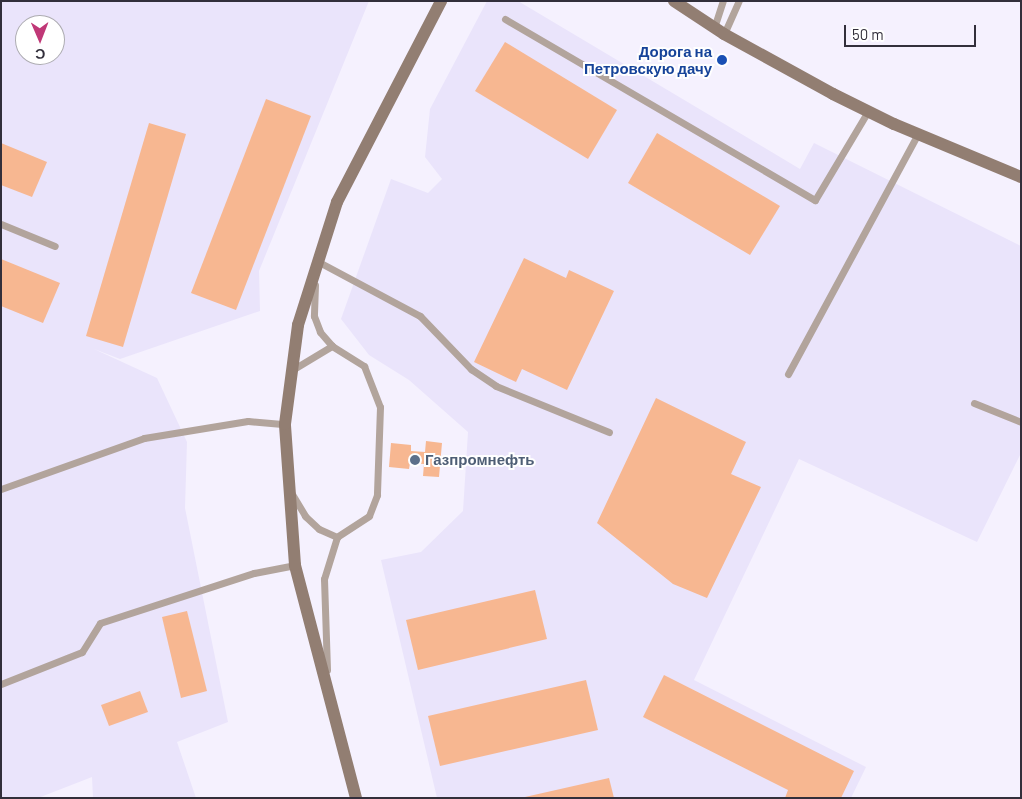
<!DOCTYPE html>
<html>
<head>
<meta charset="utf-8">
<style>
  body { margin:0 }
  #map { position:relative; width:1022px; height:799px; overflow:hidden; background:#f5f1fe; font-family:Barlow,sans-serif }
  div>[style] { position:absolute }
  .built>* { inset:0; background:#eae4fb }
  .building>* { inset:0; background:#f7b791 }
  .service>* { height:7px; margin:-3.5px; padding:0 3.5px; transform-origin:3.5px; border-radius:3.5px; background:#b2a49c }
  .secondary>* { height:12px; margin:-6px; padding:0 6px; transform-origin:6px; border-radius:6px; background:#927e72 }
  .dots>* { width:14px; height:14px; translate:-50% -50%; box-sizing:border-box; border:2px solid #fff; border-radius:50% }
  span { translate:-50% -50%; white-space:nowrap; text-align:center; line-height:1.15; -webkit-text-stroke:4px #fff; paint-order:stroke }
  .transit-label { font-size:15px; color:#164399; font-weight:700 }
  .right { translate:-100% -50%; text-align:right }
  .service-label { font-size:15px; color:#4e5e75; font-weight:700 }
  .left { translate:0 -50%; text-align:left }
  .frame { position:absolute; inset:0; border:2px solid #322f3b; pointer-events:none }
  .north { position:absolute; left:15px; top:15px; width:50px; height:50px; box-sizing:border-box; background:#fff; border:1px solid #adacb1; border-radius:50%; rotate:179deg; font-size:14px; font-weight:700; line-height:20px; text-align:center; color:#322f3b }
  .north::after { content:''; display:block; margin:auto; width:18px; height:22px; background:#c03877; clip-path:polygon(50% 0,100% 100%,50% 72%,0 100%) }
  .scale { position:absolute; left:844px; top:25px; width:132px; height:22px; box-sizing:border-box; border:2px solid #322f3b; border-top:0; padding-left:6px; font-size:15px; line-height:18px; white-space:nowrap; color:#322f3b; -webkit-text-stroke:4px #fff; paint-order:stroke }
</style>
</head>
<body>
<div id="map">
  <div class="built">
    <i style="clip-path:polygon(evenodd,1px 1px,369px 1px,259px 271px,260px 311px,120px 359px,94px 349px,157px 378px,187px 442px,185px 508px,228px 722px,177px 742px,196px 798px,93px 798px,92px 777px,38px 798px,1px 798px,1px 1px,25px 25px,55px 25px,55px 55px,25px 55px,25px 25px)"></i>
    <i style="clip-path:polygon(487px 1px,518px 1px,800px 169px,814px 143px,1021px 246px,1021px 453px,977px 542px,799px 459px,694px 680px,866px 767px,851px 798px,437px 798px,381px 560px,421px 552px,463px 511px,468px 432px,409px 380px,369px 355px,341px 319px,391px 179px,428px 193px,442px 179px,425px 157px,430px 109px)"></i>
  </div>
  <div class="building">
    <i style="clip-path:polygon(505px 42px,617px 110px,588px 159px,475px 91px)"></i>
    <i style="clip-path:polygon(266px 99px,311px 116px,236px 310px,191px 293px)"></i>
    <i style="clip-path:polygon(149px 123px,186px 134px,123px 347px,86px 336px)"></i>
    <i style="clip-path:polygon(657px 133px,780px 206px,750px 255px,628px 183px)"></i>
    <i style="clip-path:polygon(1px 143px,47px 162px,32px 197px,1px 185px)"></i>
    <i style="clip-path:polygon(524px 258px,566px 278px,569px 270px,614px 291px,567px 390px,522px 369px,516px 382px,474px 362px)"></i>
    <i style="clip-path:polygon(1px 259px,60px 283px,43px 323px,1px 306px)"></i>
    <i style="clip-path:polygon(656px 398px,746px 442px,731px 474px,761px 487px,707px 598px,673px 584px,597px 523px)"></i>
    <i style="clip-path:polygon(426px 441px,442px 443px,439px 477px,423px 476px,424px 464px,410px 463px,409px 469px,389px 467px,391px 443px,411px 445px,411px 451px,425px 452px)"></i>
    <i style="clip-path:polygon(535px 590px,547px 639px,418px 670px,406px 620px)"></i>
    <i style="clip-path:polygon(187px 611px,207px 691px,181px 698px,162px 617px)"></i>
    <i style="clip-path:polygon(664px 675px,854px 771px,841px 798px,785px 798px,788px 790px,643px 717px)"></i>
    <i style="clip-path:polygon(586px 680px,598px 730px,440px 766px,428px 716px)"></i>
    <i style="clip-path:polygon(140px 691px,148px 712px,109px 726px,101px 705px)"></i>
    <i style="clip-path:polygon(609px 778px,614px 798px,525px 798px,525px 797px)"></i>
  </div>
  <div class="service">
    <i style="left:505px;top:19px;width:359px;rotate:30.3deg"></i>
    <i style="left:815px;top:200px;width:104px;rotate:-59.2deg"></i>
    <i style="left:714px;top:28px;width:28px;rotate:-72deg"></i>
    <i style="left:724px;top:34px;width:36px;rotate:-66deg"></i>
    <i style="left:1px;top:224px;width:58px;rotate:22.2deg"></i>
    <i style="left:317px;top:261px;width:117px;rotate:28.1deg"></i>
    <i style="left:420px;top:316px;width:74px;rotate:46.1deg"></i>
    <i style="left:471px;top:369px;width:30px;rotate:34deg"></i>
    <i style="left:496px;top:386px;width:122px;rotate:22.2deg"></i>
    <i style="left:315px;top:285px;width:31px;rotate:92deg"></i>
    <i style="left:314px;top:316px;width:17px;rotate:69deg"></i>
    <i style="left:320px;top:332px;width:18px;rotate:49deg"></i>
    <i style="left:332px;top:346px;width:38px;rotate:32deg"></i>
    <i style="left:364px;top:366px;width:44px;rotate:68.7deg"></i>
    <i style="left:380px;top:407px;width:88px;rotate:92deg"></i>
    <i style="left:377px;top:495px;width:22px;rotate:111deg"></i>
    <i style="left:369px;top:516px;width:38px;rotate:147deg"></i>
    <i style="left:337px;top:537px;width:44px;rotate:107.2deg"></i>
    <i style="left:324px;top:579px;width:91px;rotate:88.1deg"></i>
    <i style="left:292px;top:370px;width:47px;rotate:-31deg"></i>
    <i style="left:788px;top:374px;width:273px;rotate:-61.6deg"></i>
    <i style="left:974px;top:403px;width:51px;rotate:22deg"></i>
    <i style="left:1px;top:489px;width:152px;rotate:-19.6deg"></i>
    <i style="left:144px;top:438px;width:105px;rotate:-9.3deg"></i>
    <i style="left:248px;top:421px;width:37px;rotate:5deg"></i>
    <i style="left:292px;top:494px;width:26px;rotate:59deg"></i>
    <i style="left:305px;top:516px;width:19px;rotate:43deg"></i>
    <i style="left:319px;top:529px;width:20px;rotate:24deg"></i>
    <i style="left:1px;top:684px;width:87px;rotate:-21.6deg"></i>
    <i style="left:82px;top:652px;width:34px;rotate:-58deg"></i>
    <i style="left:100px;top:623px;width:162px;rotate:-18deg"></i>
    <i style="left:254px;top:573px;width:42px;rotate:-11deg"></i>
  </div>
  <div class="secondary">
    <i style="left:674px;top:1px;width:60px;rotate:33.4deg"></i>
    <i style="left:724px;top:34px;width:124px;rotate:28.8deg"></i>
    <i style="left:833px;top:94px;width:68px;rotate:26.2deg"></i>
    <i style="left:894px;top:124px;width:138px;rotate:22.7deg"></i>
    <i style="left:356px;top:798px;width:241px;rotate:-104.7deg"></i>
    <i style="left:295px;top:565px;width:141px;rotate:-94.1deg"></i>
    <i style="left:285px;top:424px;width:100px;rotate:-82.5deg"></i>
    <i style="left:298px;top:325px;width:129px;rotate:-72.4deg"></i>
    <i style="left:337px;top:202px;width:226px;rotate:-62.6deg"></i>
  </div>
  <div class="dots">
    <i style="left:722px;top:60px;background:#1a4fb4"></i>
    <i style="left:415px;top:460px;background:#5c6f8a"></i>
  </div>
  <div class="transit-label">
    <span class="right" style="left:712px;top:60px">Дорога на<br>Петровскую дачу</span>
  </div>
  <div class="service-label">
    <span class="left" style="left:425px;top:460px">Газпромнефть</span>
  </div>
  <div class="frame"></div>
  <div class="north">С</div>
  <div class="scale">50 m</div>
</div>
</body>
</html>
